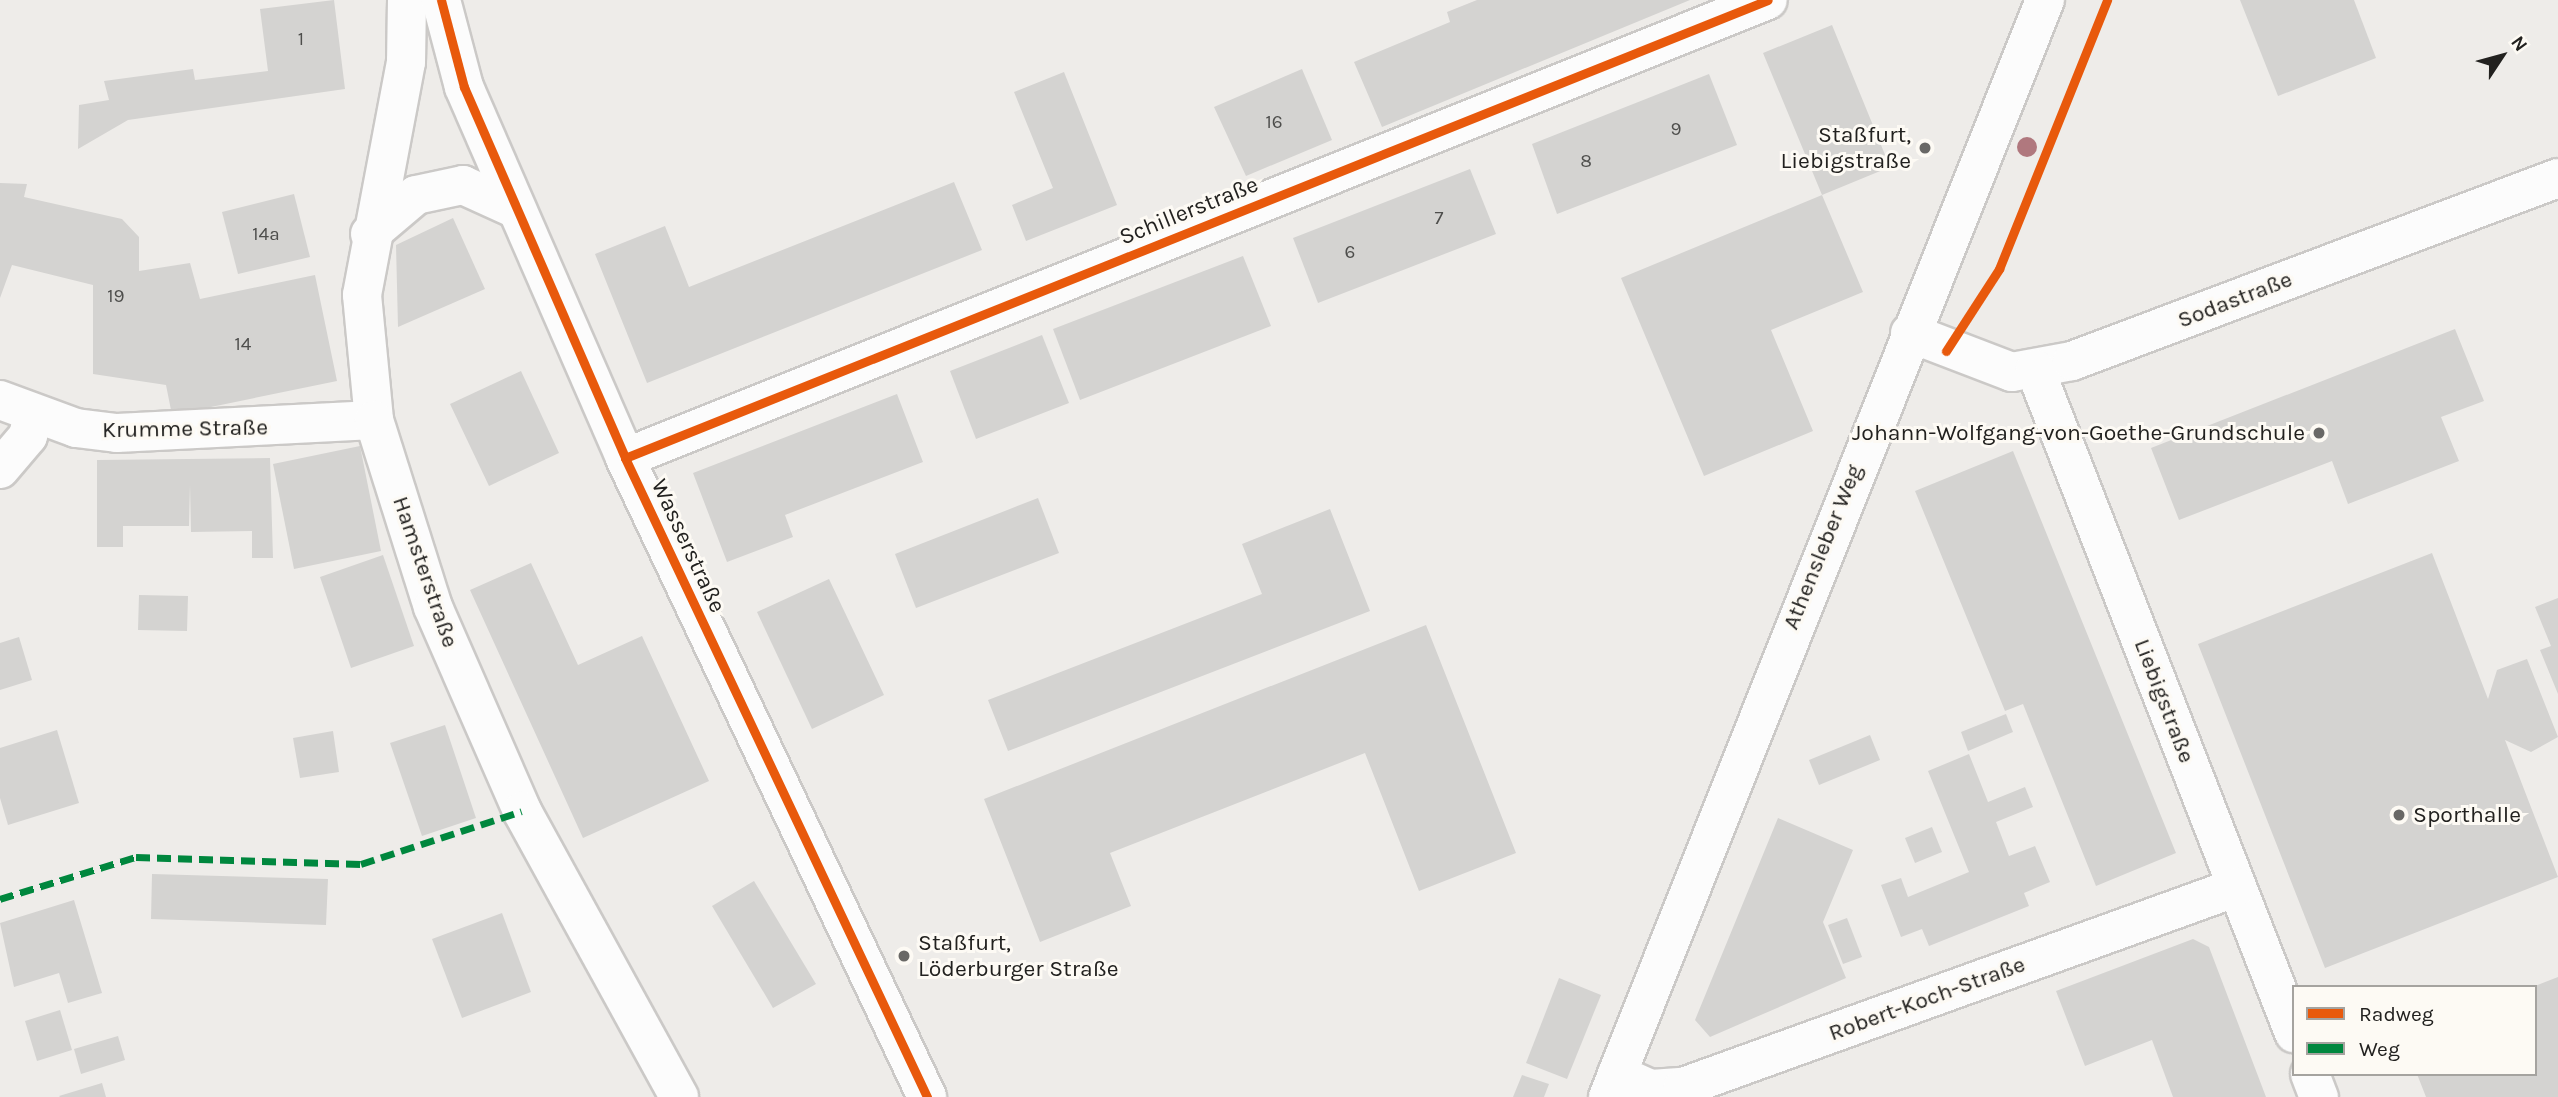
<!DOCTYPE html>
<html>
<head>
<meta charset="utf-8">
<style>
  body { margin:0 }
  #map { position:relative; width:2558px; height:1097px; overflow:hidden; background:#eeece9; font-family:Karla,sans-serif }
  div>[style] { position:absolute }
  .building>* { inset:0; background:#d4d3d1 }
  .roads { filter:drop-shadow(2px 0 #cbc9c7) drop-shadow(-2px 0 #cbc9c7) drop-shadow(0 2px #cbc9c7) drop-shadow(0 -2px #cbc9c7) }
  .minor>* { height:38px; margin:-19px; padding:0 19px; transform-origin:19px; border-radius:19px; background:#fcfcfc }
  .tertiary>* { height:38px; margin:-19px; padding:0 19px; transform-origin:19px; border-radius:19px; background:#fcfcfc }
  .secondary>* { height:38px; margin:-19px; padding:0 19px; transform-origin:19px; border-radius:19px; background:#fcfcfc }
  .quiet>* { height:7px; margin-top:-3.5px; transform-origin:0; background:repeating-linear-gradient(90deg,#00873e 0 14px,transparent 0 21px) }
  .cycleway>* { height:9px; margin:-4.5px; padding:0 4.5px; transform-origin:4.5px; border-radius:4.5px; background:#e8590c }
  .trees>* { width:20px; height:20px; margin:-10px; border-radius:50%; background:#b0787e }
  .dots>* { width:19px; height:19px; translate:-50% -50%; box-sizing:border-box; border:4px solid #fdfaf4; border-radius:50% }
  span { translate:-50% -50%; white-space:nowrap; text-align:center; line-height:1.15; -webkit-text-stroke:6px #fdfaf4; paint-order:stroke }
  .number-label { font-size:19px; color:#4e4e4c }
  .number-label span { -webkit-text-stroke-width:0 }
  .poi-label { font-size:23px; color:#22211f }
  .right { translate:-100% -50%; text-align:right }
  .left { translate:0 -50%; text-align:left }
  .street-label { font-size:23px; color:#22211f }
  .legend { position:absolute; left:2292px; top:985px; width:245px; height:91px; box-sizing:border-box; background:#fdfaf4; border:2px solid #a5a39f; margin:0; padding:9px 12px; list-style:none; font-size:21px; color:#22211f }
  .legend li { display:flex; align-items:center; gap:14px; height:35px }
  .legend b { width:35px; border:2px solid #a5a39f }
  .north { position:absolute; left:2467px; top:21px; width:70px; height:70px; -webkit-text-stroke:5px #fdfaf4; paint-order:stroke; rotate:54deg; font-size:19px; font-weight:700; line-height:28px; text-align:center; color:#22211f }
  .north::after { content:''; display:block; margin:auto; width:24px; height:32px; background:#22211f; clip-path:polygon(50% 0,100% 100%,50% 72%,0 100%) }
</style>
</head>
<body>
<div id="map">
  <div class="building">
    <i style="clip-path:polygon(334px 0,345px 89px,128px 120px,78px 149px,79px 105px,109px 100px,104px 81px,193px 69px,195px 80px,268px 71px,260px 9px)"></i>
    <i style="clip-path:polygon(1477px 0,1690px 0,1382px 127px,1354px 62px,1450px 22px,1447px 12px)"></i>
    <i style="clip-path:polygon(2240px 0,2354px 0,2376px 58px,2278px 96px)"></i>
    <i style="clip-path:polygon(1832px 25px,1890px 167px,1822px 195px,1863px 292px,1771px 330px,1813px 431px,1704px 476px,1621px 278px,1822px 195px,1763px 53px)"></i>
    <i style="clip-path:polygon(1302px 69px,1332px 140px,1246px 176px,1214px 107px)"></i>
    <i style="clip-path:polygon(1064px 72px,1117px 205px,1026px 241px,1012px 205px,1053px 188px,1014px 92px)"></i>
    <i style="clip-path:polygon(1709px 74px,1737px 145px,1557px 214px,1532px 144px)"></i>
    <i style="clip-path:polygon(1470px 169px,1496px 234px,1318px 303px,1293px 238px)"></i>
    <i style="clip-path:polygon(954px 182px,982px 250px,647px 383px,595px 254px,665px 226px,689px 287px)"></i>
    <i style="clip-path:polygon(0 183px,27px 184px,24px 197px,122px 219px,139px 237px,139px 271px,190px 263px,200px 299px,315px 275px,337px 381px,172px 415px,166px 385px,93px 374px,93px 285px,12px 265px,0 298px)"></i>
    <i style="clip-path:polygon(294px 194px,310px 257px,238px 274px,222px 212px)"></i>
    <i style="clip-path:polygon(453px 218px,485px 289px,398px 327px,396px 245px)"></i>
    <i style="clip-path:polygon(1243px 256px,1271px 326px,1080px 400px,1053px 329px)"></i>
    <i style="clip-path:polygon(2455px 329px,2484px 401px,2441px 417px,2459px 461px,2348px 504px,2332px 461px,2179px 520px,2151px 448px)"></i>
    <i style="clip-path:polygon(1042px 335px,1069px 403px,976px 439px,950px 371px)"></i>
    <i style="clip-path:polygon(521px 371px,559px 453px,489px 486px,450px 404px)"></i>
    <i style="clip-path:polygon(897px 394px,923px 462px,785px 515px,793px 537px,727px 562px,693px 473px)"></i>
    <i style="clip-path:polygon(360px 446px,381px 551px,294px 569px,273px 464px)"></i>
    <i style="clip-path:polygon(2013px 451px,2176px 853px,2096px 886px,2023px 704px,2005px 711px,1915px 491px)"></i>
    <i style="clip-path:polygon(270px 458px,273px 558px,252px 558px,252px 531px,191px 532px,190px 485px,189px 526px,123px 526px,123px 547px,97px 547px,97px 460px)"></i>
    <i style="clip-path:polygon(1038px 498px,1059px 553px,916px 608px,895px 554px)"></i>
    <i style="clip-path:polygon(1330px 509px,1370px 611px,1008px 751px,988px 700px,1262px 594px,1242px 544px)"></i>
    <i style="clip-path:polygon(2432px 553px,2488px 699px,2497px 670px,2527px 659px,2558px 737px,2531px 752px,2505px 740px,2558px 877px,2325px 968px,2198px 644px)"></i>
    <i style="clip-path:polygon(383px 555px,414px 646px,351px 668px,320px 577px)"></i>
    <i style="clip-path:polygon(531px 563px,578px 665px,642px 636px,709px 781px,583px 838px,470px 590px)"></i>
    <i style="clip-path:polygon(829px 579px,884px 695px,812px 729px,757px 612px)"></i>
    <i style="clip-path:polygon(139px 595px,188px 596px,187px 631px,138px 630px)"></i>
    <i style="clip-path:polygon(2558px 598px,2558px 694px,2540px 650px,2551px 646px,2535px 607px)"></i>
    <i style="clip-path:polygon(1426px 625px,1516px 853px,1419px 891px,1365px 753px,1110px 853px,1131px 906px,1040px 942px,984px 799px)"></i>
    <i style="clip-path:polygon(19px 637px,32px 680px,0 690px,0 643px)"></i>
    <i style="clip-path:polygon(2006px 714px,2013px 732px,1968px 751px,1961px 732px)"></i>
    <i style="clip-path:polygon(445px 725px,476px 818px,422px 836px,390px 743px)"></i>
    <i style="clip-path:polygon(57px 730px,79px 803px,8px 825px,0 798px,0 748px)"></i>
    <i style="clip-path:polygon(333px 731px,339px 772px,300px 778px,293px 738px)"></i>
    <i style="clip-path:polygon(1870px 735px,1880px 760px,1819px 785px,1809px 760px)"></i>
    <i style="clip-path:polygon(1969px 754px,1988px 802px,2025px 787px,2033px 807px,1996px 822px,2009px 856px,2035px 846px,2050px 882px,2024px 893px,2029px 906px,1929px 946px,1922px 929px,1901px 937px,1881px 885px,1901px 878px,1908px 897px,1969px 872px,1928px 771px)"></i>
    <i style="clip-path:polygon(1778px 818px,1853px 850px,1823px 922px,1846px 978px,1710px 1037px,1695px 1020px)"></i>
    <i style="clip-path:polygon(1932px 827px,1942px 852px,1915px 863px,1905px 838px)"></i>
    <i style="clip-path:polygon(152px 874px,328px 879px,326px 925px,151px 919px)"></i>
    <i style="clip-path:polygon(754px 881px,816px 984px,773px 1008px,712px 906px)"></i>
    <i style="clip-path:polygon(74px 900px,102px 993px,68px 1003px,59px 973px,14px 987px,0 923px)"></i>
    <i style="clip-path:polygon(502px 913px,531px 992px,462px 1018px,432px 939px)"></i>
    <i style="clip-path:polygon(1847px 918px,1862px 957px,1843px 964px,1828px 925px)"></i>
    <i style="clip-path:polygon(2193px 939px,2209px 947px,2266px 1097px,2173px 1097px,2152px 1040px,2085px 1066px,2056px 991px)"></i>
    <i style="clip-path:polygon(2558px 977px,2558px 1097px,2426px 1097px,2417px 1074px,2535px 1074px,2535px 986px)"></i>
    <i style="clip-path:polygon(1559px 978px,1601px 995px,1567px 1079px,1526px 1063px)"></i>
    <i style="clip-path:polygon(60px 1010px,72px 1050px,37px 1061px,25px 1021px)"></i>
    <i style="clip-path:polygon(118px 1036px,125px 1060px,81px 1074px,74px 1049px)"></i>
    <i style="clip-path:polygon(1522px 1075px,1549px 1084px,1544px 1097px,1513px 1097px)"></i>
    <i style="clip-path:polygon(102px 1083px,106px 1097px,60px 1097px,59px 1096px)"></i>
  </div>
  <div class="roads">
    <div class="minor">
      <i style="left:1910px;top:333px;width:109px;rotate:20.9deg"></i>
      <i style="left:2012px;top:372px;width:61px;rotate:-10.4deg"></i>
      <i style="left:2072px;top:361px;width:519px;rotate:-20.63deg"></i>
      <i style="left:2035px;top:369px;width:713px;rotate:68.69deg"></i>
      <i style="left:0;top:400px;width:81px;rotate:20.2deg"></i>
      <i style="left:76px;top:428px;width:41px;rotate:7deg"></i>
      <i style="left:117px;top:433px;width:257px;rotate:-2.9deg"></i>
      <i style="left:625px;top:458px;width:1231px;rotate:-21.84deg"></i>
      <i style="left:0;top:469px;width:43px;rotate:-49.7deg"></i>
      <i style="left:28px;top:436px;width:23px;rotate:-77deg"></i>
      <i style="left:1617px;top:1074px;width:37px;rotate:24deg"></i>
      <i style="left:1651px;top:1089px;width:32px;rotate:-4deg"></i>
      <i style="left:1683px;top:1087px;width:589px;rotate:-19.85deg"></i>
      <i style="left:2310px;top:1074px;width:25px;rotate:69deg"></i>
    </div>
    <div class="tertiary">
      <i style="left:407px;top:0;width:62px;rotate:90.9deg"></i>
      <i style="left:406px;top:62px;width:237px;rotate:100.7deg"></i>
      <i style="left:362px;top:295px;width:126px;rotate:84.5deg"></i>
      <i style="left:374px;top:420px;width:196px;rotate:72.5deg"></i>
      <i style="left:433px;top:607px;width:223px;rotate:66.4deg"></i>
      <i style="left:522px;top:811px;width:326px;rotate:61.2deg"></i>
      <i style="left:441px;top:0;width:90px;rotate:75.2deg"></i>
      <i style="left:464px;top:87px;width:404px;rotate:66.5deg"></i>
      <i style="left:625px;top:458px;width:707px;rotate:64.7deg"></i>
      <i style="left:370px;top:234px;width:60px;rotate:-40.3deg"></i>
      <i style="left:416px;top:195px;width:48px;rotate:-12deg"></i>
      <i style="left:463px;top:185px;width:58px;rotate:24.4deg"></i>
    </div>
    <div class="secondary">
      <i style="left:1608px;top:1097px;width:1181px;rotate:-68.28deg"></i>
    </div>
  </div>
  <div class="quiet">
    <i style="left:0;top:899px;width:142px;rotate:-17.2deg"></i>
    <i style="left:136px;top:857px;width:225px;rotate:1.8deg"></i>
    <i style="left:361px;top:864px;width:169px;rotate:-18.2deg"></i>
  </div>
  <div class="cycleway">
    <i style="left:441px;top:0;width:90px;rotate:75.2deg"></i>
    <i style="left:464px;top:87px;width:404px;rotate:66.5deg"></i>
    <i style="left:625px;top:458px;width:707px;rotate:64.7deg"></i>
    <i style="left:1946px;top:351px;width:98px;rotate:-57.1deg"></i>
    <i style="left:1999px;top:269px;width:290px;rotate:-68.1deg"></i>
    <i style="left:625px;top:458px;width:1231px;rotate:-21.84deg"></i>
  </div>
  <div class="trees">
    <i style="left:2027px;top:147px"></i>
  </div>
  <div class="dots">
    <i style="left:1925px;top:148px;background:#696866"></i>
    <i style="left:2319px;top:433px;background:#696866"></i>
    <i style="left:2399px;top:815px;background:#696866"></i>
    <i style="left:904px;top:956px;background:#696866"></i>
  </div>
  <div class="number-label">
    <span style="left:301px;top:40px">1</span>
    <span style="left:1274px;top:123px">16</span>
    <span style="left:1676px;top:130px">9</span>
    <span style="left:1586px;top:162px">8</span>
    <span style="left:1439px;top:219px">7</span>
    <span style="left:266px;top:235px">14a</span>
    <span style="left:1350px;top:253px">6</span>
    <span style="left:116px;top:297px">19</span>
    <span style="left:243px;top:345px">14</span>
  </div>
  <div class="poi-label">
    <span class="right" style="left:1911px;top:148px">Staßfurt,<br>Liebigstraße</span>
    <span class="right" style="left:2305px;top:433px">Johann-Wolfgang-von-Goethe-Grundschule</span>
    <span class="left" style="left:2413px;top:815px">Sporthalle</span>
    <span class="left" style="left:918px;top:956px">Staßfurt,<br>Löderburger Straße</span>
  </div>
  <div class="street-label">
    <span style="left:1189px;top:211px;rotate:-22deg">Schillerstraße</span>
    <span style="left:2235px;top:300px;rotate:-21deg">Sodastraße</span>
    <span style="left:185px;top:429px;rotate:-1deg">Krumme Straße</span>
    <span style="left:688px;top:546px;rotate:65deg">Wasserstraße</span>
    <span style="left:1823px;top:547px;rotate:-68deg">Athensleber Weg</span>
    <span style="left:425px;top:572px;rotate:71deg">Hamsterstraße</span>
    <span style="left:2164px;top:701px;rotate:69deg">Liebigstraße</span>
    <span style="left:1927px;top:999px;rotate:-20deg">Robert-Koch-Straße</span>
  </div>
  <ul class="legend">
  <li><b style="height:9px;background:#e8590c"></b>Radweg</li>
  <li><b style="height:9px;background:#00873e"></b>Weg</li>
  </ul>
  <div class="north">N</div>
</div>
</body>
</html>
